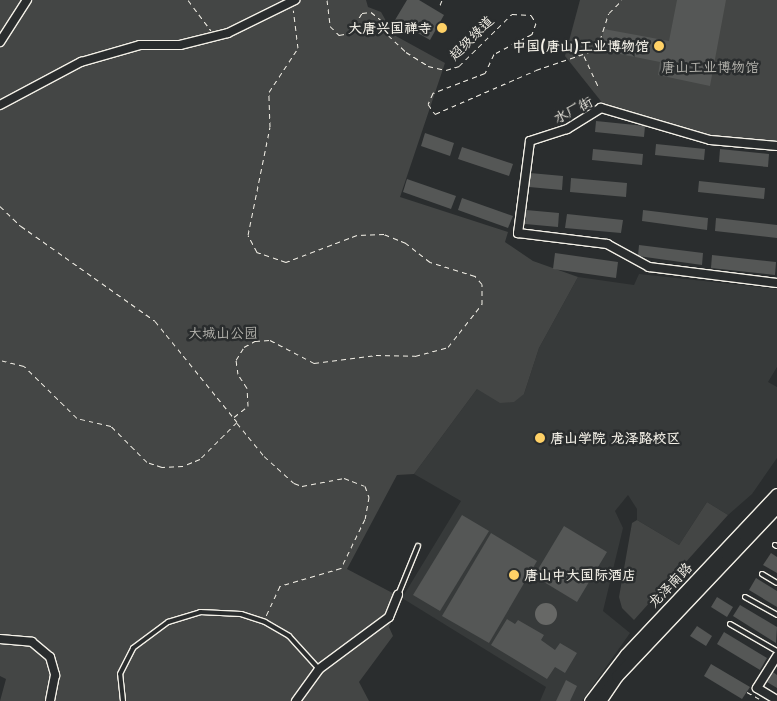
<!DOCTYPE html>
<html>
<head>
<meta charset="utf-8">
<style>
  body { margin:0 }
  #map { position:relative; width:777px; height:701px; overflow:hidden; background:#2a2d2e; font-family:"Playpen Sans","LXGW WenKai TC",sans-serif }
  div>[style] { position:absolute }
  .built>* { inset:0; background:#373a3a }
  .green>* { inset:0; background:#444645 }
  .water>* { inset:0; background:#676866 }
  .round { border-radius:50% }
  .building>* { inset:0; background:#555756 }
  .path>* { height:1px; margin-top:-0.5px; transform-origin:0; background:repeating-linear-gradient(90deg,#f4f1e8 0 5px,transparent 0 9px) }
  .roads { filter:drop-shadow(1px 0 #f4f1e8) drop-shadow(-1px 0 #f4f1e8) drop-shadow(0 1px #f4f1e8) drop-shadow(0 -1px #f4f1e8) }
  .service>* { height:4px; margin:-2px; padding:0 2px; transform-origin:2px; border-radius:2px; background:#2a2d2e }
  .minor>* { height:8px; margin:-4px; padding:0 4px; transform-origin:4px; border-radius:4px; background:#2a2d2e }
  .secondary>* { height:11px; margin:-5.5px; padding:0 5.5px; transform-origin:5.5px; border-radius:5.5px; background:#2a2d2e }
  .dots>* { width:14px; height:14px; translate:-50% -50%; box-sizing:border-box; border:2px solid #2a2d2e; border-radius:50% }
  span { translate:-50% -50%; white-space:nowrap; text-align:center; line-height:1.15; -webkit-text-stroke:5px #2a2d2e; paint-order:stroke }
  .poi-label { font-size:14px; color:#f4f1e8; font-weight:700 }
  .right { translate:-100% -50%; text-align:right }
  .left { translate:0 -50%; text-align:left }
  .street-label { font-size:14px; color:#f4f1e8 }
  .park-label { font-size:14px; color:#b6b5af }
</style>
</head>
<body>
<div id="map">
  <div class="built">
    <i style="clip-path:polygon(639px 274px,777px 289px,777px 367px,768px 382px,777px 387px,777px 458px,752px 494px,728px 515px,707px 502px,679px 545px,637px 520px,637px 509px,628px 495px,615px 511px,623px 528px,603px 611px,630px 633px,582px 701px,540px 701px,546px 687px,402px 598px,461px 501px,414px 474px,477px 389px,524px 394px,539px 348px,578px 277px,634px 285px)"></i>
  </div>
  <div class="green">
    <i style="clip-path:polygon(0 0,366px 0,368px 7px,381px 12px,394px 35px,445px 63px,400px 197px,508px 232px,505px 242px,533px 261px,578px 277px,539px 348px,524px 394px,514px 402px,500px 403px,477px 389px,414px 474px,397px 475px,347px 569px,402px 598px,389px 627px,393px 636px,359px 682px,369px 701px,0 701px,6px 679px,0 676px)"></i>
    <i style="clip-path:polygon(580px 0,777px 0,777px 143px,721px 140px,604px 105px,565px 56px)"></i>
    <i style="clip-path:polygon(707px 502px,728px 515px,634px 620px,622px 608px,619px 597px,632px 523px,637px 520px,679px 545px)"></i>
  </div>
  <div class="water">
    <i class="round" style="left:535px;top:603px;width:22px;height:22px"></i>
  </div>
  <div class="building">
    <i style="clip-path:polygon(407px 0,419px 0,444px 15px,430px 40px,395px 20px)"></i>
    <i style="clip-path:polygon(677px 0,726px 0,710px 86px,658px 75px,660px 62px,600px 50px,604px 29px,669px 41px)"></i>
    <i style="clip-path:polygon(596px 121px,645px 126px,644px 137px,595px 132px)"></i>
    <i style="clip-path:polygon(425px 133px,454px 143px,450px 156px,421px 146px)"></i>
    <i style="clip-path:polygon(656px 144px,705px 149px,704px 160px,655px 155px)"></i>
    <i style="clip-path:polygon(462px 147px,513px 164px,509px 176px,458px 159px)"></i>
    <i style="clip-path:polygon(593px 149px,643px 154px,642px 165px,592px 160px)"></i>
    <i style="clip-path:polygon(720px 149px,769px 154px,768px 167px,719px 162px)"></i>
    <i style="clip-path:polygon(530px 173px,563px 176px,562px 190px,529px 187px)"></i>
    <i style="clip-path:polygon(571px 178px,627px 183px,626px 197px,570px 192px)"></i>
    <i style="clip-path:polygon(407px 179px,456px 196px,451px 209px,403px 192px)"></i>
    <i style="clip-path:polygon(699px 181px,765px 188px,764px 199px,698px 192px)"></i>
    <i style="clip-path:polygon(462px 198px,513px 216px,508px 228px,458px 210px)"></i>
    <i style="clip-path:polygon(526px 210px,559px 213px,558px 227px,525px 224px)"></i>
    <i style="clip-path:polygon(643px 210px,708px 218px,707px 230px,642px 221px)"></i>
    <i style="clip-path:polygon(567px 214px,623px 220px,621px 233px,565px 228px)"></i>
    <i style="clip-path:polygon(716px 218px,777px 225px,777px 238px,715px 231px)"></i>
    <i style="clip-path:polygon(639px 245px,703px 253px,702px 265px,638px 256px)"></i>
    <i style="clip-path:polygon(555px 253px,618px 262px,616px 278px,553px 269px)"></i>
    <i style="clip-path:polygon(712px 255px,776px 262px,775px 275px,711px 268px)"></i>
    <i style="clip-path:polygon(462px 515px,489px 531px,440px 611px,413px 595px)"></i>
    <i style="clip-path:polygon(564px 526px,607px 552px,577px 602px,534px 576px)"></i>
    <i style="clip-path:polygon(491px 533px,537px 561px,489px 643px,442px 616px)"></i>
    <i style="clip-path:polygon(771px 553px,777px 557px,777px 573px,763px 565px)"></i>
    <i style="clip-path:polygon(756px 578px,777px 591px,777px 607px,749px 590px)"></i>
    <i style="clip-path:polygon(717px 597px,733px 607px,727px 617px,711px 607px)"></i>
    <i style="clip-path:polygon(740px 605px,777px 627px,776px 643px,733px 616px)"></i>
    <i style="clip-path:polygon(507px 619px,515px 624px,518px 620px,544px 635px,541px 640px,555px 650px,560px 643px,577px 653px,565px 673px,555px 667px,547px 679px,491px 645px)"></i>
    <i style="clip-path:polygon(697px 626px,712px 636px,706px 646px,690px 636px)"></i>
    <i style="clip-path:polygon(724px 632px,767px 658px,760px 670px,717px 644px)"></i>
    <i style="clip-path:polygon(711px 664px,750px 687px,742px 699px,704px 676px)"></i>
    <i style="clip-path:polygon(773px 672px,777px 675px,777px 688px,767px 682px)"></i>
    <i style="clip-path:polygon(566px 680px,577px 686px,570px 701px,556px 701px)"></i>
  </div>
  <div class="path">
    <i style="left:188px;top:0;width:38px;rotate:53deg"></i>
    <i style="left:327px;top:0;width:26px;rotate:83deg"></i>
    <i style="left:330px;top:26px;width:13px;rotate:45deg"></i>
    <i style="left:339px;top:35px;width:11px;rotate:-10deg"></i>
    <i style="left:350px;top:33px;width:23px;rotate:-59deg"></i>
    <i style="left:362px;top:13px;width:9px;rotate:-6deg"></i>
    <i style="left:371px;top:12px;width:13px;rotate:39deg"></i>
    <i style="left:381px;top:20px;width:17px;rotate:65deg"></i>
    <i style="left:388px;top:35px;width:25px;rotate:43deg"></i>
    <i style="left:406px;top:52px;width:26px;rotate:32deg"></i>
    <i style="left:428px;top:66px;width:18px;rotate:13deg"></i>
    <i style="left:446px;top:70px;width:14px;rotate:-17deg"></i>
    <i style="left:459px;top:66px;width:74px;rotate:-44.5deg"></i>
    <i style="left:512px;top:14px;width:19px;rotate:3deg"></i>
    <i style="left:531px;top:15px;width:9px;rotate:58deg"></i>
    <i style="left:536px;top:23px;width:12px;rotate:110deg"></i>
    <i style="left:532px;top:34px;width:43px;rotate:152.2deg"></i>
    <i style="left:494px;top:54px;width:21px;rotate:115deg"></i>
    <i style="left:485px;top:73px;width:56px;rotate:159deg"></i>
    <i style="left:433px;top:93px;width:12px;rotate:114deg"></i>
    <i style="left:428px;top:104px;width:12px;rotate:55deg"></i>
    <i style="left:435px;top:114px;width:110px;rotate:-23.5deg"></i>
    <i style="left:536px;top:70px;width:56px;rotate:-18.8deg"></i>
    <i style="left:589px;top:52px;width:16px;rotate:-47deg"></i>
    <i style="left:600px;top:40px;width:28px;rotate:-72deg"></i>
    <i style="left:609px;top:13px;width:18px;rotate:-45deg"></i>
    <i style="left:440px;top:5px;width:5px;rotate:-68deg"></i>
    <i style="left:584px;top:56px;width:33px;rotate:65deg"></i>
    <i style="left:0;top:206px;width:29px;rotate:44deg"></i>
    <i style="left:21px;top:226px;width:164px;rotate:35.3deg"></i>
    <i style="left:155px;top:321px;width:130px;rotate:50.9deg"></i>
    <i style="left:237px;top:422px;width:52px;rotate:135deg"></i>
    <i style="left:200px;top:459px;width:18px;rotate:158deg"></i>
    <i style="left:183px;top:466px;width:21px;rotate:177deg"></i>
    <i style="left:162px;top:467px;width:16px;rotate:-162deg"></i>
    <i style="left:147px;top:462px;width:51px;rotate:-135deg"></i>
    <i style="left:111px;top:426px;width:35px;rotate:-167deg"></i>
    <i style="left:77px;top:418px;width:74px;rotate:-135.5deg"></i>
    <i style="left:24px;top:366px;width:25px;rotate:-166deg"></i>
    <i style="left:234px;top:417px;width:18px;rotate:-38deg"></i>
    <i style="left:248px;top:406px;width:18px;rotate:-93deg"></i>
    <i style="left:247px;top:388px;width:17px;rotate:-123deg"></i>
    <i style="left:238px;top:374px;width:14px;rotate:-98deg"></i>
    <i style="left:236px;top:360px;width:15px;rotate:-58deg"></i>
    <i style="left:244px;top:347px;width:13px;rotate:-29deg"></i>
    <i style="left:255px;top:341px;width:15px;rotate:-4deg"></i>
    <i style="left:270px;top:340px;width:50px;rotate:27.6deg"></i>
    <i style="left:314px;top:363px;width:63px;rotate:-7.4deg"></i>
    <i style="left:376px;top:355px;width:39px;rotate:1deg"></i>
    <i style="left:415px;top:356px;width:34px;rotate:-15deg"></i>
    <i style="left:448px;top:347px;width:55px;rotate:-51.7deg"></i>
    <i style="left:482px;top:304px;width:20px;rotate:-90deg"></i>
    <i style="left:482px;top:284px;width:11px;rotate:-131deg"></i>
    <i style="left:475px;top:276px;width:47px;rotate:-162.7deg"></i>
    <i style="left:430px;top:262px;width:31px;rotate:-142deg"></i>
    <i style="left:406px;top:243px;width:24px;rotate:-158deg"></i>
    <i style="left:384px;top:234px;width:27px;rotate:178deg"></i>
    <i style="left:357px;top:235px;width:76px;rotate:159.2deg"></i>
    <i style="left:286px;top:262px;width:31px;rotate:-161deg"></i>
    <i style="left:257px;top:252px;width:19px;rotate:-118deg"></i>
    <i style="left:248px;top:235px;width:110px;rotate:-78.5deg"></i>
    <i style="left:270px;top:127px;width:35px;rotate:-92deg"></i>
    <i style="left:269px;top:92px;width:53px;rotate:-56.6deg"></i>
    <i style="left:298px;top:48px;width:38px;rotate:-97deg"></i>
    <i style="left:237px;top:423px;width:43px;rotate:50.7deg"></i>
    <i style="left:264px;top:456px;width:40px;rotate:42deg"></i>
    <i style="left:294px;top:483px;width:9px;rotate:21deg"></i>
    <i style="left:302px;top:486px;width:43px;rotate:-10.8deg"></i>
    <i style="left:344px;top:478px;width:22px;rotate:21deg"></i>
    <i style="left:365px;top:486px;width:12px;rotate:70deg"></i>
    <i style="left:369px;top:497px;width:22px;rotate:100deg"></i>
    <i style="left:365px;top:519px;width:55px;rotate:116.1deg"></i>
    <i style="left:341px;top:568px;width:64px;rotate:163.6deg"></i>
    <i style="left:280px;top:586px;width:33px;rotate:115deg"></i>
    <i style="left:747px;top:692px;width:18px;rotate:29deg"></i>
  </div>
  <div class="roads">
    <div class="service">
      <i style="left:775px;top:545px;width:2px;rotate:27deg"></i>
      <i style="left:762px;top:574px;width:17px;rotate:31deg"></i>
      <i style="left:398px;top:595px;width:53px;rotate:-67.8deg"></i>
      <i style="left:745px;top:597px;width:37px;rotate:29deg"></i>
      <i style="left:730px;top:624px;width:54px;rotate:29.9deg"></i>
      <i style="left:123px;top:701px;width:27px;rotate:-96deg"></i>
      <i style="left:120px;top:674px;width:29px;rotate:-63deg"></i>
      <i style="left:133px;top:648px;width:44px;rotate:-36.6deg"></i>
      <i style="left:168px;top:622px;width:34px;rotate:-17deg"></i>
      <i style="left:200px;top:612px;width:41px;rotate:2.8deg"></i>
      <i style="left:241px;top:614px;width:25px;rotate:18deg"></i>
      <i style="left:265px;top:622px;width:28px;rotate:30deg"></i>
      <i style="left:289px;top:636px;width:45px;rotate:47.7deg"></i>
    </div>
    <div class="minor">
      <i style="left:0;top:42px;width:50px;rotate:-57.3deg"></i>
      <i style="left:0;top:105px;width:92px;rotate:-28deg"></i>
      <i style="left:81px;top:62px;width:61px;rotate:-16.1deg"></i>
      <i style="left:140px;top:45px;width:40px"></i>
      <i style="left:180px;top:45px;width:49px;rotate:-14deg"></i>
      <i style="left:228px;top:33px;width:75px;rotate:-26.2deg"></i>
      <i style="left:777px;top:146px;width:67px;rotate:-174.9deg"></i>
      <i style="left:710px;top:140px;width:114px;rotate:-163.6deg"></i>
      <i style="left:601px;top:108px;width:40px;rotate:148deg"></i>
      <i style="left:567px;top:129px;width:39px;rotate:162deg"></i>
      <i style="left:530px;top:141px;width:93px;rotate:97.4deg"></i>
      <i style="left:518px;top:233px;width:90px;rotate:7deg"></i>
      <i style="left:607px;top:244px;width:48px;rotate:28.7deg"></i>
      <i style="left:649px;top:267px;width:129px;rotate:7.1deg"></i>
      <i style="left:0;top:639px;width:32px;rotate:5deg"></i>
      <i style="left:32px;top:642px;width:23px;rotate:40deg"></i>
      <i style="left:50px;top:657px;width:19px;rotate:74deg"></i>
      <i style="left:55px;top:675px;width:26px;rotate:101deg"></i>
      <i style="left:777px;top:656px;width:38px;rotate:122deg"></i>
      <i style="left:757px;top:688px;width:23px;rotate:31deg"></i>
      <i style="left:296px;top:701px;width:39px;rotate:-54deg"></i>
      <i style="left:319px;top:669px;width:87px;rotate:-36.6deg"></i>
      <i style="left:389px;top:617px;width:24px;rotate:-68deg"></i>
    </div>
    <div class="secondary">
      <i style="left:590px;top:701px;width:59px;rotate:-52.5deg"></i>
      <i style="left:626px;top:654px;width:220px;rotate:-46.7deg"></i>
      <i style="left:600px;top:701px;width:30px;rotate:-56deg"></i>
      <i style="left:617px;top:676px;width:233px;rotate:-46.6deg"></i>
    </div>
  </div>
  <div class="dots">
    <i style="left:442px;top:28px;background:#ffd166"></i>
    <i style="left:659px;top:46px;background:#ffd166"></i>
    <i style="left:540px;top:438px;background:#ffd166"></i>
    <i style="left:514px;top:575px;background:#ffd166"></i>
  </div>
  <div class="poi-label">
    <span class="right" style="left:432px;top:28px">大唐兴国禅寺</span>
    <span class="right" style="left:649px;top:46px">中国(唐山)工业博物馆</span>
    <span class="left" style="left:550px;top:438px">唐山学院 龙泽路校区</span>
    <span class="left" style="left:524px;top:575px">唐山中大国际酒店</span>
  </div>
  <div class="street-label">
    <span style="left:471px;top:38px;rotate:-45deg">超级绿道</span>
    <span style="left:573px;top:110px;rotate:-27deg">水厂街</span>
    <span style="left:670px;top:585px;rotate:-46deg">龙泽南路</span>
  </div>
  <div class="park-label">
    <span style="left:710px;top:67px">唐山工业博物馆</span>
    <span style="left:223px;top:333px">大城山公园</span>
  </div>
</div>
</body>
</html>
